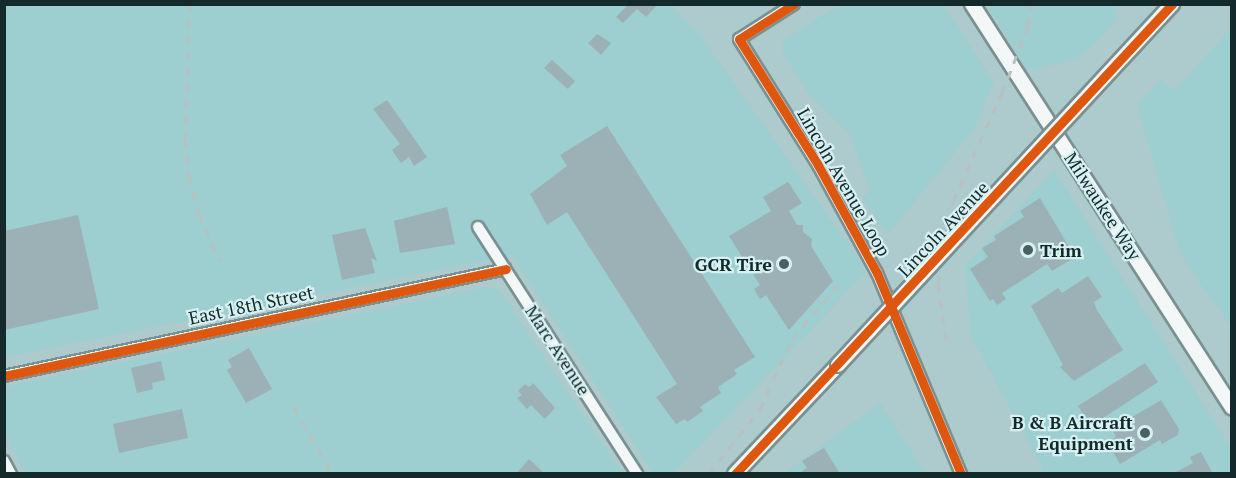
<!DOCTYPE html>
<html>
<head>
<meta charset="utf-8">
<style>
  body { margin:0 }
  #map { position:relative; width:1236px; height:478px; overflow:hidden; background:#adcacc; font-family:"PT Serif",serif }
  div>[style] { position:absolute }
  .built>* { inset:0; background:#9dced0 }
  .building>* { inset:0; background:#9bb1b5 }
  .roads { filter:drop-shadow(2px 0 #7a9192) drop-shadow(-2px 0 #7a9192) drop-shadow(0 2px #7a9192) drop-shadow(0 -2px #7a9192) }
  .minor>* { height:10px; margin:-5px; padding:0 5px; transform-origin:5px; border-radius:5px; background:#f3f7f7 }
  .tertiary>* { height:14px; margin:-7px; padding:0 7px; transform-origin:7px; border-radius:7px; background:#f3f7f7 }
  .rail>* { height:3px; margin-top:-1.5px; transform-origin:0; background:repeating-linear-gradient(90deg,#b8c0c0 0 8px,transparent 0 16px) }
  .bridges { filter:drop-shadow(2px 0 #7a9192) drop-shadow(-2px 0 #7a9192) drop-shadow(0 2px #7a9192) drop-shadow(0 -2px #7a9192) }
  .tertiary-bridge>* { height:14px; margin:-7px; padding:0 7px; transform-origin:7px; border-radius:7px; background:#f3f7f7 }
  .cycleway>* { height:9px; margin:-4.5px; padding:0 4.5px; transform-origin:4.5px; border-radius:4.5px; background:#dd570e }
  .dots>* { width:16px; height:16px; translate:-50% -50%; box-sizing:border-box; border:3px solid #d7f1f3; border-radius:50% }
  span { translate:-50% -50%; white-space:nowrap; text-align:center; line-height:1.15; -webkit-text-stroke:4.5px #d7f1f3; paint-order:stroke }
  .street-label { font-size:18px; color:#13292a }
  .poi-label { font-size:18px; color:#13292a; font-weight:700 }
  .left { translate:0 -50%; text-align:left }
  .right { translate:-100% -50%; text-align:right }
  .frame { position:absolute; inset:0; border:6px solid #13292a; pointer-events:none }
</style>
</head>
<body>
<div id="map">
  <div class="built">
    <i style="clip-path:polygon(841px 4px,944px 5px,994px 83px,974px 129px,888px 234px,862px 198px,870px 190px,849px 133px,810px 96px,781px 50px,784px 40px)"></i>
    <i style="clip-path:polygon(5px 5px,671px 5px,702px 38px,867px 271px,674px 473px,653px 473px,512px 255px,5px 357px)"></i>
    <i style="clip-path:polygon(987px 5px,1112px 5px,1118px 20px,1079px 58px,1028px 71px)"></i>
    <i style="clip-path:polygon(1231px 29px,1231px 326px,1187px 265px,1176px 241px,1137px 105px,1161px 79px,1174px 90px)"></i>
    <i style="clip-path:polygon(1054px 170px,1231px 448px,1231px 473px,1045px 473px,971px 336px,965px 266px)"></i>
    <i style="clip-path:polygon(487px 287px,500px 291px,622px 473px,25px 473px,5px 435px,4px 387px)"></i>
    <i style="clip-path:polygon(880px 403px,925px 473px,783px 474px)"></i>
  </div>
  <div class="building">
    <i style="clip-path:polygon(629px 4px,658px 4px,646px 17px,637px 9px,623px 23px,616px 17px)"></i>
    <i style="clip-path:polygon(597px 34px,611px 43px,601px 55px,588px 43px)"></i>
    <i style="clip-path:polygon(552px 60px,575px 81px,568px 89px,544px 68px)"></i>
    <i style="clip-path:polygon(387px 100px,427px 157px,414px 166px,409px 157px,401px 163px,392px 150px,400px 144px,373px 109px)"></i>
    <i style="clip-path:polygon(607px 126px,755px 357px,734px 370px,737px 374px,718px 387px,721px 393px,700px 407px,703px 411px,687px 422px,685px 419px,676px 424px,656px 397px,677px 384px,567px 212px,547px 225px,530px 194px,567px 166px,560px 155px)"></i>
    <i style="clip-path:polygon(788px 182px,802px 203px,789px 211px,797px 225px,803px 225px,803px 232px,812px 239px,811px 246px,833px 281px,789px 330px,766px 295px,760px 299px,754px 289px,760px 285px,729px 236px,771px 211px,763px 197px)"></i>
    <i style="clip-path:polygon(1040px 198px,1075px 257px,1052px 271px,1047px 264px,1002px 293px,1006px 299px,997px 305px,993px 299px,990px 301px,970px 269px,988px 257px,982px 248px,996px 240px,994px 236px,1024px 217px,1020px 211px)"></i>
    <i style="clip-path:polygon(447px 207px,455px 244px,400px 253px,394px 221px)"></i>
    <i style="clip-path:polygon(78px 215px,99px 309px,4px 330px,4px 231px)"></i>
    <i style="clip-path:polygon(365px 228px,377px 261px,371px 258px,375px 273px,342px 280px,332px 235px)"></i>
    <i style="clip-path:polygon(1088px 276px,1102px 297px,1094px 302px,1097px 310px,1123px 350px,1074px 381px,1060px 367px,1063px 365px,1031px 306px,1058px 288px,1062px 293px)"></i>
    <i style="clip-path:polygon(249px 348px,272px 389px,246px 403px,227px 370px,232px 367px,228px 360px)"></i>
    <i style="clip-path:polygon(161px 361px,165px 380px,152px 383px,153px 389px,137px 393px,131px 368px)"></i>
    <i style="clip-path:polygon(1145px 363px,1158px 382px,1091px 426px,1078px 406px)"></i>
    <i style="clip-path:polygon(533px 383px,555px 408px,545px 419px,531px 405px,527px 409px,517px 398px,522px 395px,518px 391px,525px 384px,529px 387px)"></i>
    <i style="clip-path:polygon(1161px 400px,1179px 429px,1178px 435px,1162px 444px,1160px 440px,1120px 464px,1107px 442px,1116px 437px,1112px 429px)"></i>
    <i style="clip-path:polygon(182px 409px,188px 438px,119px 453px,113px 424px)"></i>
    <i style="clip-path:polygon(824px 448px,840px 474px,798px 474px,807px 468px,802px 461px)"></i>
    <i style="clip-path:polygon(1201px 452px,1213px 474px,1172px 474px,1193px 463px,1190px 457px)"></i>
    <i style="clip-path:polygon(529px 459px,545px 474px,516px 474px)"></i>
  </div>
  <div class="roads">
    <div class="minor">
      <i style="left:794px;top:4px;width:65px;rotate:147.5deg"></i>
      <i style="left:739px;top:39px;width:149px;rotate:57.9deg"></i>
      <i style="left:818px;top:165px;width:123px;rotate:61.4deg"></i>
      <i style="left:877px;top:273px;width:218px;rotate:67.3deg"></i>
      <i style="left:478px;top:227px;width:294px;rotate:57.2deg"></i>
      <i style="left:4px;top:376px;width:513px;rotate:-12.03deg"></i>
      <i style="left:4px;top:461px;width:15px;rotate:62deg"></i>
    </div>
    <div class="tertiary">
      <i style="left:972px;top:4px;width:480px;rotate:57.2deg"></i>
      <i style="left:735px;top:474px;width:150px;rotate:-46.6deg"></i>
    </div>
  </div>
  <div class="rail">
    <i style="left:190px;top:4px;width:136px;rotate:92.1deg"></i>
    <i style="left:185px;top:140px;width:36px;rotate:84deg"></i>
    <i style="left:189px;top:176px;width:39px;rotate:75deg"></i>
    <i style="left:199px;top:214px;width:51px;rotate:65.9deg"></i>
    <i style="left:946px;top:340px;width:57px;rotate:-98.1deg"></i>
    <i style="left:938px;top:284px;width:84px;rotate:-79.8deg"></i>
    <i style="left:953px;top:201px;width:119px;rotate:-65.6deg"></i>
    <i style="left:1002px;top:93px;width:72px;rotate:-68.8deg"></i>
    <i style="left:1028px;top:26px;width:22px;rotate:-82deg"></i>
    <i style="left:294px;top:407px;width:77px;rotate:60.4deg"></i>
    <i style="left:709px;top:474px;width:83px;rotate:-51.9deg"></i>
    <i style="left:760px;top:409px;width:77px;rotate:-65.4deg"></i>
    <i style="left:792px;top:339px;width:71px;rotate:-49.6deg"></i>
  </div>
  <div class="bridges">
    <div class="tertiary-bridge">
      <i style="left:838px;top:365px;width:492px;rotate:-47.2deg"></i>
    </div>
  </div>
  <div class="cycleway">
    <i style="left:794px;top:4px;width:65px;rotate:147.5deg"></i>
    <i style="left:739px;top:39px;width:149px;rotate:57.9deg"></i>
    <i style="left:818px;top:165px;width:123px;rotate:61.4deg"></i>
    <i style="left:877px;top:273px;width:218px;rotate:67.3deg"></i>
    <i style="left:4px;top:376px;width:513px;rotate:-12.03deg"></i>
    <i style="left:735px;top:474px;width:642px;rotate:-47.08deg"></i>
  </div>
  <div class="dots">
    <i style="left:1028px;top:250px;background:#496163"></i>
    <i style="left:784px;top:264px;background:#496163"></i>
    <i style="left:1145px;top:433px;background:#496163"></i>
  </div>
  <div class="street-label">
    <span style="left:844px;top:182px;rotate:60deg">Lincoln Avenue Loop</span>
    <span style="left:1103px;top:206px;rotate:57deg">Milwaukee Way</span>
    <span style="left:943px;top:229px;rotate:-47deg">Lincoln Avenue</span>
    <span style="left:251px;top:305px;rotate:-12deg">East 18th Street</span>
    <span style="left:558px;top:350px;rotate:57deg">Marc Avenue</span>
  </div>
  <div class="poi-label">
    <span class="left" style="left:1040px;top:250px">Trim</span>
    <span class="right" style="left:772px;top:264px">GCR Tire</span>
    <span class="right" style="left:1133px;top:433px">B &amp; B Aircraft<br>Equipment</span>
  </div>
  <div class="frame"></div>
</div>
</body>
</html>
